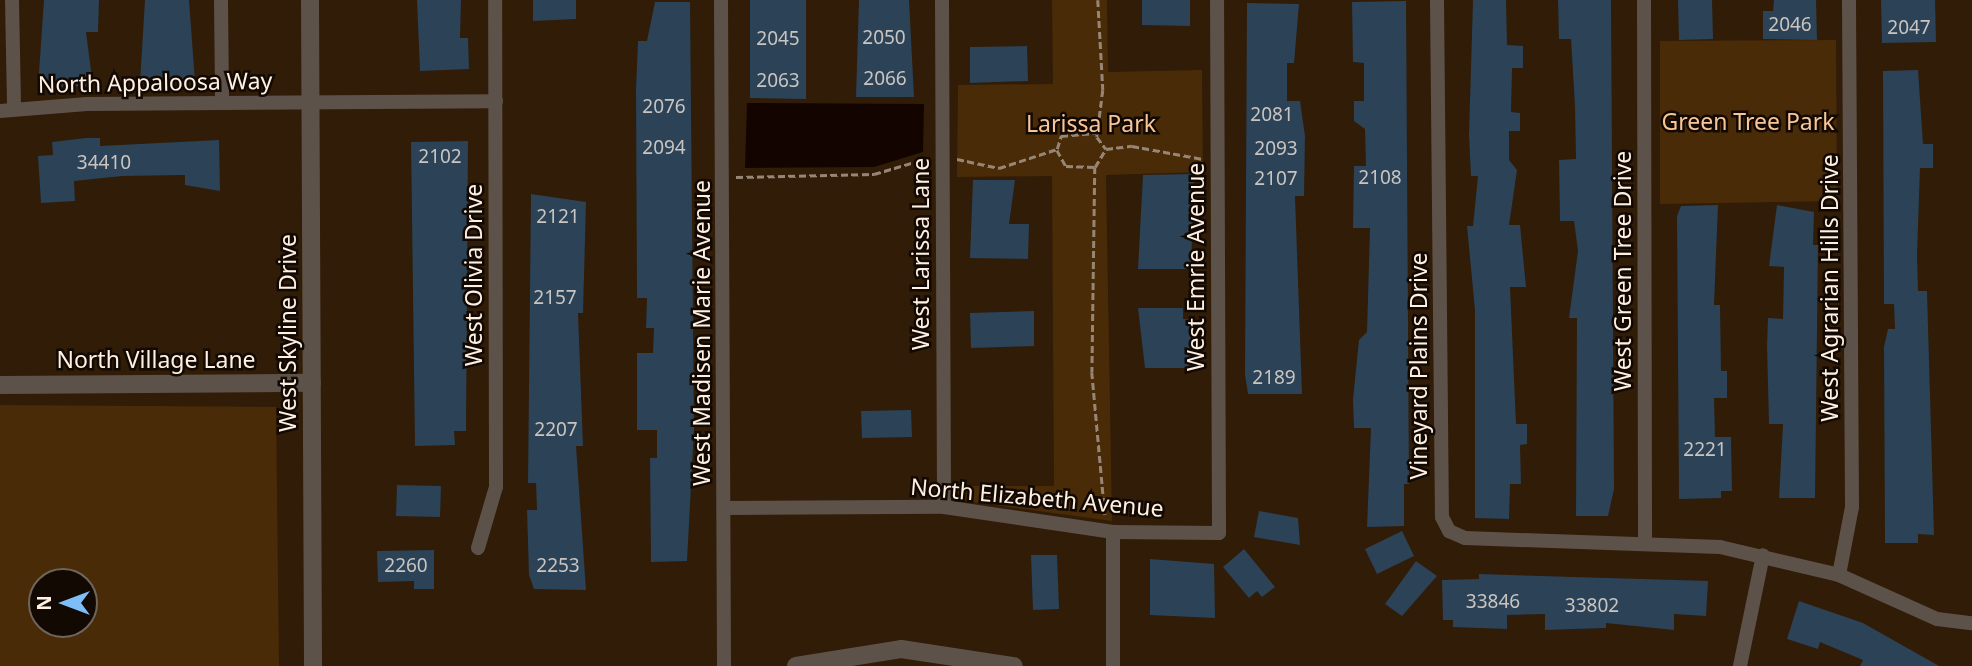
<!DOCTYPE html>
<html>
<head>
<meta charset="utf-8">
<style>
  body { margin:0 }
  #map { position:relative; width:1972px; height:666px; overflow:hidden; background:#301c07; font-family:"Noto Sans",sans-serif }
  div>[style] { position:absolute }
  .green>* { inset:0; background:#4a2b08 }
  .water>* { inset:0; background:#140400 }
  .building>* { inset:0; background:#2b4257 }
  .path>* { height:2.5px; margin-top:-1.25px; transform-origin:0; background:repeating-linear-gradient(90deg,#978675 0 7px,transparent 0 10.5px) }
  .minor>* { height:14px; margin:-7px; padding:0 7px; transform-origin:7px; border-radius:7px; background:#5d5249 }
  .tertiary>* { height:18px; margin:-9px; padding:0 9px; transform-origin:9px; border-radius:9px; background:#5d5249 }
  span { translate:-50% -50%; white-space:nowrap; text-align:center; line-height:1.15; -webkit-text-stroke:5px #120903; paint-order:stroke }
  .number-label { font-size:19px; color:#c9c4c0 }
  .number-label span { -webkit-text-stroke-width:0 }
  .street-label { font-size:23px; color:#fef0e3 }
  .park-label { font-size:23px; color:#f8c597 }
  .north { position:absolute; left:28px; top:568px; width:70px; height:70px; box-sizing:border-box; background:#120903; border:2px solid #70655d; border-radius:50%; rotate:270deg; font-size:19px; font-weight:700; line-height:28px; text-align:center; color:#fef0e3 }
  .north::after { content:''; display:block; margin:auto; width:24px; height:32px; background:#7dbef9; clip-path:polygon(50% 0,100% 100%,50% 72%,0 100%) }
</style>
</head>
<body>
<div id="map">
  <div class="green">
    <i style="clip-path:polygon(1052px 0,1107px 0,1108px 72px,1202px 70px,1203px 172px,1106px 175px,1112px 521px,958px 500px,958px 486px,1054px 486px,1052px 176px,957px 177px,958px 85px,1053px 84px)"></i>
    <i style="clip-path:polygon(1836px 40px,1837px 201px,1660px 204px,1660px 41px)"></i>
    <i style="clip-path:polygon(evenodd,0 405px,276px 407px,279px 666px,0 666px,0 405px,42px 582px,84px 582px,84px 624px,42px 624px,42px 582px)"></i>
  </div>
  <div class="water">
    <i style="clip-path:polygon(747px 103px,924px 104px,923px 152px,874px 167px,745px 168px)"></i>
  </div>
  <div class="building">
    <i style="clip-path:polygon(44px 0,99px 0,98px 32px,86px 32px,93px 86px,38px 87px)"></i>
    <i style="clip-path:polygon(145px 0,189px 0,195px 82px,140px 83px)"></i>
    <i style="clip-path:polygon(417px 0,461px 0,460px 38px,468px 38px,469px 69px,420px 71px)"></i>
    <i style="clip-path:polygon(533px 0,576px 0,576px 19px,533px 21px)"></i>
    <i style="clip-path:polygon(750px 0,806px 0,806px 99px,750px 98px)"></i>
    <i style="clip-path:polygon(859px 0,909px 0,914px 97px,856px 97px)"></i>
    <i style="clip-path:polygon(1142px 0,1190px 0,1190px 26px,1142px 25px)"></i>
    <i style="clip-path:polygon(1473px 0,1506px 0,1507px 45px,1523px 46px,1523px 68px,1512px 68px,1511px 112px,1520px 113px,1520px 131px,1509px 131px,1509px 160px,1517px 170px,1509px 225px,1520px 225px,1526px 287px,1510px 287px,1516px 424px,1527px 424px,1527px 444px,1520px 445px,1521px 484px,1510px 484px,1509px 519px,1475px 518px,1475px 310px,1467px 226px,1473px 226px,1478px 176px,1471px 176px,1469px 135px)"></i>
    <i style="clip-path:polygon(1558px 0,1611px 0,1614px 489px,1608px 516px,1576px 516px,1577px 318px,1569px 318px,1578px 251px,1574px 221px,1560px 221px,1559px 160px,1576px 159px,1575px 106px,1571px 39px,1559px 39px)"></i>
    <i style="clip-path:polygon(1678px 0,1712px 0,1713px 39px,1679px 40px)"></i>
    <i style="clip-path:polygon(1774px 0,1816px 0,1817px 40px,1763px 39px,1763px 11px,1773px 11px)"></i>
    <i style="clip-path:polygon(1881px 0,1935px 0,1936px 42px,1882px 43px)"></i>
    <i style="clip-path:polygon(1406px 1px,1409px 484px,1404px 484px,1404px 526px,1367px 527px,1371px 428px,1354px 428px,1353px 399px,1359px 340px,1367px 332px,1370px 228px,1353px 228px,1354px 166px,1366px 166px,1365px 129px,1354px 121px,1354px 101px,1364px 101px,1364px 63px,1353px 62px,1352px 2px)"></i>
    <i style="clip-path:polygon(655px 2px,690px 2px,694px 429px,687px 561px,651px 562px,650px 458px,657px 458px,657px 430px,637px 430px,637px 353px,653px 353px,654px 328px,646px 328px,647px 298px,637px 298px,636px 89px,638px 41px,647px 41px)"></i>
    <i style="clip-path:polygon(1247px 3px,1299px 4px,1294px 63px,1287px 63px,1287px 101px,1300px 101px,1305px 136px,1304px 196px,1295px 196px,1302px 394px,1248px 394px,1245px 375px)"></i>
    <i style="clip-path:polygon(1027px 46px,1028px 81px,970px 83px,970px 47px)"></i>
    <i style="clip-path:polygon(1918px 70px,1923px 144px,1933px 144px,1933px 168px,1920px 168px,1917px 255px,1918px 291px,1927px 291px,1934px 535px,1918px 534px,1918px 543px,1885px 543px,1884px 347px,1888px 329px,1895px 329px,1894px 304px,1884px 304px,1883px 71px)"></i>
    <i style="clip-path:polygon(86px 138px,100px 138px,100px 146px,219px 140px,220px 191px,185px 185px,185px 175px,122px 176px,74px 181px,75px 201px,41px 203px,38px 156px,53px 155px,52px 142px)"></i>
    <i style="clip-path:polygon(468px 141px,466px 431px,454px 431px,455px 445px,415px 446px,411px 142px)"></i>
    <i style="clip-path:polygon(1194px 174px,1191px 269px,1138px 269px,1143px 175px)"></i>
    <i style="clip-path:polygon(973px 180px,1015px 180px,1009px 224px,1029px 224px,1028px 259px,970px 258px)"></i>
    <i style="clip-path:polygon(531px 194px,586px 202px,583px 313px,578px 313px,583px 446px,576px 446px,586px 590px,534px 589px,529px 575px,527px 510px,537px 510px,536px 483px,528px 483px)"></i>
    <i style="clip-path:polygon(1718px 205px,1714px 305px,1720px 305px,1721px 371px,1727px 371px,1727px 398px,1714px 398px,1715px 437px,1731px 437px,1732px 491px,1721px 491px,1721px 498px,1679px 499px,1677px 216px,1681px 206px)"></i>
    <i style="clip-path:polygon(1777px 205px,1814px 212px,1813px 245px,1818px 245px,1815px 498px,1779px 498px,1783px 424px,1769px 424px,1767px 346px,1768px 318px,1783px 319px,1784px 267px,1769px 266px)"></i>
    <i style="clip-path:polygon(1138px 308px,1183px 308px,1183px 319px,1191px 319px,1195px 368px,1145px 368px)"></i>
    <i style="clip-path:polygon(1034px 311px,1034px 346px,971px 348px,970px 313px)"></i>
    <i style="clip-path:polygon(911px 410px,912px 437px,862px 438px,861px 411px)"></i>
    <i style="clip-path:polygon(397px 485px,441px 486px,440px 517px,396px 516px)"></i>
    <i style="clip-path:polygon(1259px 511px,1298px 518px,1300px 545px,1254px 537px)"></i>
    <i style="clip-path:polygon(1402px 531px,1414px 556px,1377px 574px,1365px 549px)"></i>
    <i style="clip-path:polygon(1244px 549px,1275px 587px,1262px 597px,1257px 591px,1249px 598px,1223px 567px)"></i>
    <i style="clip-path:polygon(434px 550px,434px 589px,414px 589px,414px 581px,378px 582px,377px 551px)"></i>
    <i style="clip-path:polygon(1031px 555px,1057px 555px,1059px 609px,1033px 610px)"></i>
    <i style="clip-path:polygon(1150px 559px,1214px 564px,1215px 618px,1150px 615px)"></i>
    <i style="clip-path:polygon(1416px 561px,1437px 576px,1402px 616px,1385px 604px)"></i>
    <i style="clip-path:polygon(1479px 574px,1708px 581px,1706px 616px,1674px 614px,1674px 630px,1606px 623px,1606px 628px,1545px 630px,1545px 614px,1507px 615px,1507px 629px,1453px 627px,1453px 620px,1443px 620px,1442px 580px,1479px 579px)"></i>
    <i style="clip-path:polygon(1799px 601px,1863px 623px,1939px 666px,1860px 666px,1863px 660px,1820px 642px,1818px 649px,1787px 639px)"></i>
  </div>
  <div class="path">
    <i style="left:1098px;top:0;width:90px;rotate:86.8deg"></i>
    <i style="left:1103px;top:90px;width:47px;rotate:97.3deg"></i>
    <i style="left:1097px;top:137px;width:15px;rotate:53deg"></i>
    <i style="left:1106px;top:149px;width:26px;rotate:-7deg"></i>
    <i style="left:1132px;top:146px;width:72px;rotate:10.4deg"></i>
    <i style="left:1057px;top:150px;width:18px;rotate:61deg"></i>
    <i style="left:1066px;top:166px;width:29px;rotate:2deg"></i>
    <i style="left:1095px;top:167px;width:21px;rotate:-59deg"></i>
    <i style="left:957px;top:159px;width:43px;rotate:12.1deg"></i>
    <i style="left:999px;top:168px;width:61px;rotate:-18.1deg"></i>
    <i style="left:1057px;top:149px;width:14px;rotate:-73deg"></i>
    <i style="left:1061px;top:136px;width:37px;rotate:-5deg"></i>
    <i style="left:1095px;top:167px;width:205px;rotate:90.8deg"></i>
    <i style="left:1092px;top:372px;width:145px;rotate:84.8deg"></i>
    <i style="left:736px;top:177px;width:138px;rotate:-1.2deg"></i>
    <i style="left:874px;top:174px;width:56px;rotate:-16.5deg"></i>
  </div>
  <div class="minor">
    <i style="left:12px;top:0;width:109px;rotate:88.9deg"></i>
    <i style="left:221px;top:0;width:103px;rotate:89.4deg"></i>
    <i style="left:721px;top:0;width:666px;rotate:89.74deg"></i>
    <i style="left:942px;top:0;width:507px;rotate:89.77deg"></i>
    <i style="left:1437px;top:0;width:517px;rotate:89.45deg"></i>
    <i style="left:1442px;top:517px;width:16px;rotate:63deg"></i>
    <i style="left:1449px;top:531px;width:17px;rotate:24deg"></i>
    <i style="left:1465px;top:538px;width:255px;rotate:2deg"></i>
    <i style="left:1720px;top:547px;width:122px;rotate:13.2deg"></i>
    <i style="left:1839px;top:575px;width:107px;rotate:24.2deg"></i>
    <i style="left:1937px;top:619px;width:35px;rotate:7deg"></i>
    <i style="left:1644px;top:0;width:541px;rotate:89.89deg"></i>
    <i style="left:0;top:111px;width:87px;rotate:-4.6deg"></i>
    <i style="left:87px;top:104px;width:409px;rotate:-0.4deg"></i>
    <i style="left:725px;top:508px;width:219px;rotate:-0.3deg"></i>
    <i style="left:944px;top:507px;width:171px;rotate:8.4deg"></i>
    <i style="left:1113px;top:532px;width:106px;rotate:0.5deg"></i>
    <i style="left:1219px;top:533px;width:533px;rotate:-90.21deg"></i>
    <i style="left:1113px;top:532px;width:134px;rotate:90deg"></i>
    <i style="left:478px;top:548px;width:64px;rotate:-73.6deg"></i>
    <i style="left:496px;top:487px;width:487px;rotate:-90.1deg"></i>
    <i style="left:1839px;top:575px;width:69px;rotate:-79.2deg"></i>
    <i style="left:1852px;top:507px;width:507px;rotate:-90.34deg"></i>
    <i style="left:1740px;top:666px;width:113px;rotate:-78.3deg"></i>
  </div>
  <div class="tertiary">
    <i style="left:310px;top:0;width:666px;rotate:89.74deg"></i>
    <i style="left:0;top:385px;width:312px;rotate:-0.4deg"></i>
    <i style="left:796px;top:666px;width:106px;rotate:-9.2deg"></i>
    <i style="left:901px;top:649px;width:114px;rotate:8.6deg"></i>
  </div>
  <div class="number-label">
    <span style="left:1790px;top:25px">2046</span>
    <span style="left:1909px;top:28px">2047</span>
    <span style="left:884px;top:38px">2050</span>
    <span style="left:778px;top:39px">2045</span>
    <span style="left:885px;top:79px">2066</span>
    <span style="left:778px;top:81px">2063</span>
    <span style="left:664px;top:107px">2076</span>
    <span style="left:1272px;top:115px">2081</span>
    <span style="left:664px;top:148px">2094</span>
    <span style="left:1276px;top:149px">2093</span>
    <span style="left:440px;top:157px">2102</span>
    <span style="left:104px;top:163px">34410</span>
    <span style="left:1380px;top:178px">2108</span>
    <span style="left:1276px;top:179px">2107</span>
    <span style="left:558px;top:217px">2121</span>
    <span style="left:555px;top:298px">2157</span>
    <span style="left:1274px;top:378px">2189</span>
    <span style="left:556px;top:430px">2207</span>
    <span style="left:1705px;top:450px">2221</span>
    <span style="left:406px;top:566px">2260</span>
    <span style="left:558px;top:566px">2253</span>
    <span style="left:1493px;top:602px">33846</span>
    <span style="left:1592px;top:606px">33802</span>
  </div>
  <div class="street-label">
    <span style="left:155px;top:82px;rotate:-1deg">North Appaloosa Way</span>
    <span style="left:920px;top:254px;rotate:-90deg">West Larissa Lane</span>
    <span style="left:1195px;top:267px;rotate:-90deg">West Emrie Avenue</span>
    <span style="left:1622px;top:271px;rotate:-90deg">West Green Tree Drive</span>
    <span style="left:473px;top:275px;rotate:-90deg">West Olivia Drive</span>
    <span style="left:1829px;top:288px;rotate:-90deg">West Agrarian Hills Drive</span>
    <span style="left:287px;top:333px;rotate:-90deg">West Skyline Drive</span>
    <span style="left:701px;top:333px;rotate:-90deg">West Madisen Marie Avenue</span>
    <span style="left:156px;top:359px">North Village Lane</span>
    <span style="left:1418px;top:366px;rotate:-90deg">Vineyard Plains Drive</span>
    <span style="left:1037px;top:497px;rotate:5deg">North Elizabeth Avenue</span>
  </div>
  <div class="park-label">
    <span style="left:1748px;top:121px">Green Tree Park</span>
    <span style="left:1091px;top:123px">Larissa Park</span>
  </div>
  <div class="north">N</div>
</div>
</body>
</html>
